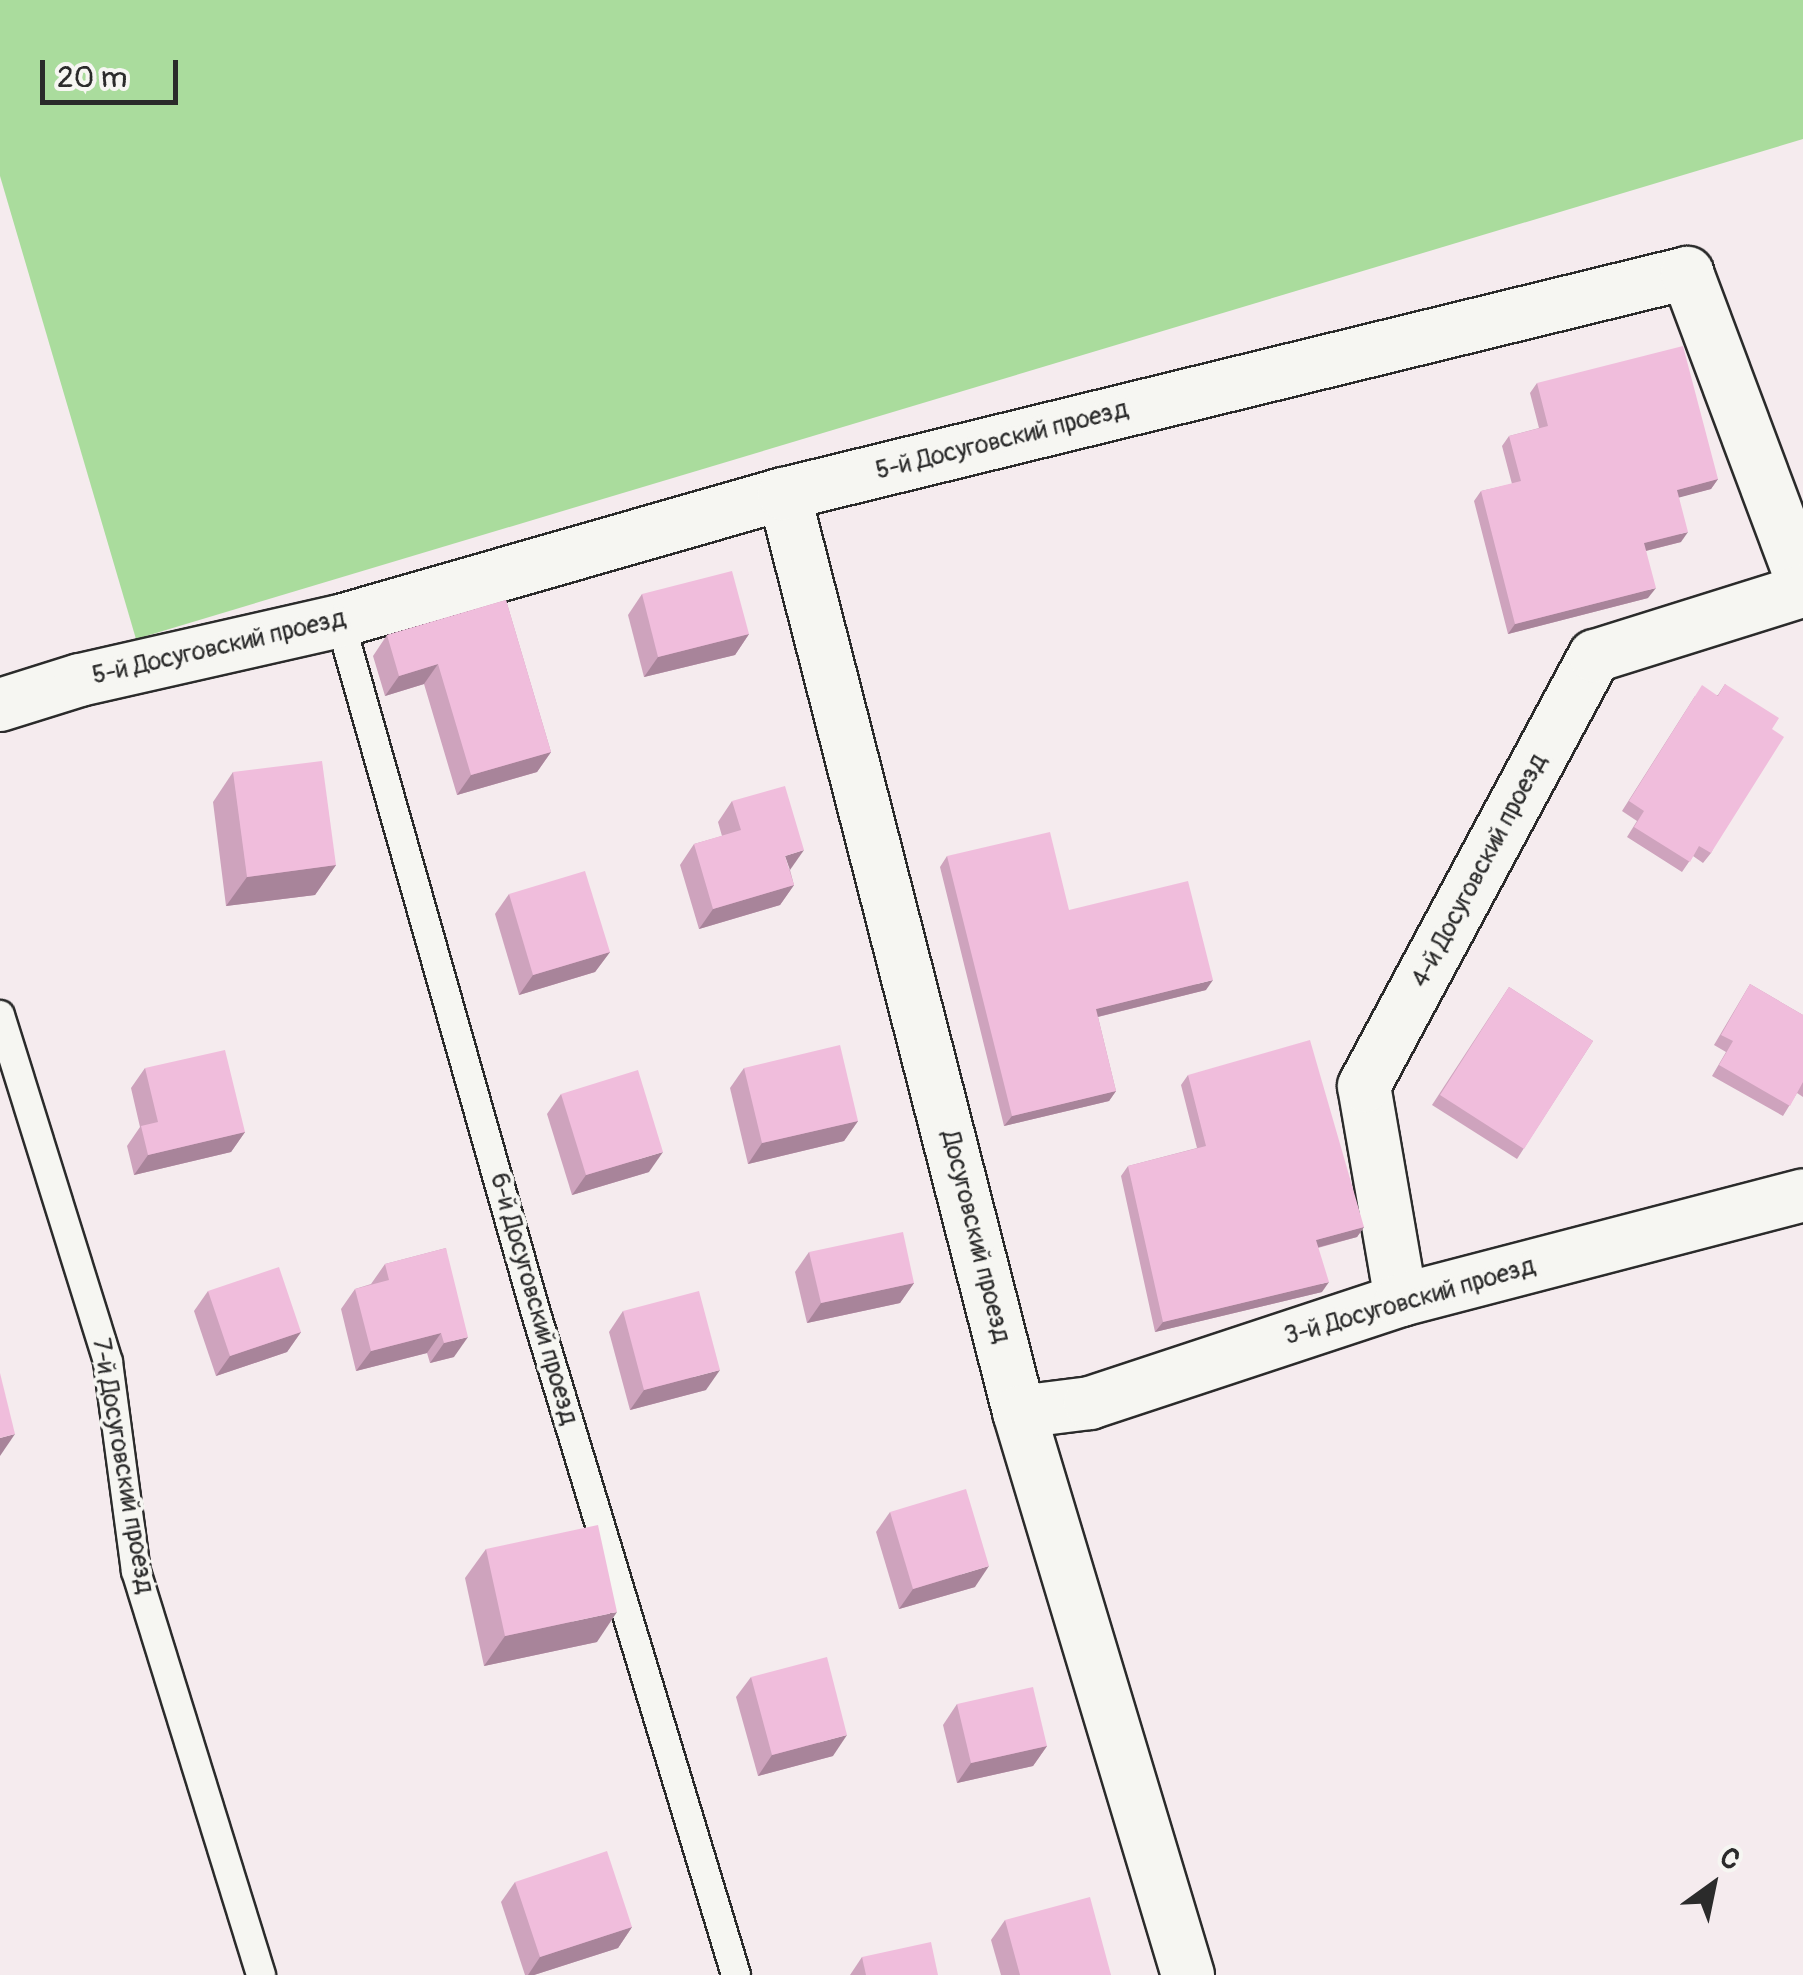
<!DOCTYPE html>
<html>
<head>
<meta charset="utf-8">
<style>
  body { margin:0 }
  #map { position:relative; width:1803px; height:1975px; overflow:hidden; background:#f5ebee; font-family:Pangolin,sans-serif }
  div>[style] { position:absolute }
  .green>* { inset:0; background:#aadc9d }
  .roads { filter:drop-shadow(2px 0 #2b2b2b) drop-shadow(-2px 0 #2b2b2b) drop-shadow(0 2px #2b2b2b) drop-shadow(0 -2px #2b2b2b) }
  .lane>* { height:28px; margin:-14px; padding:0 14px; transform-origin:14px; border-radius:14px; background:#f6f6f2 }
  .street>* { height:52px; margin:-26px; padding:0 26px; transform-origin:26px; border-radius:26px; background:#f6f6f2 }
  .wall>* { inset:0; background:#cea3bd }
  .shaded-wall>* { inset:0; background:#a8849a }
  .building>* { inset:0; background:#f0bddc }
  span { translate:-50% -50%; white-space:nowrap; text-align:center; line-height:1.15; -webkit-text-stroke:8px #f6f6f2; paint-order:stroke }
  .street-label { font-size:25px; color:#2b2b2b }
  .north { position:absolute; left:1663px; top:1835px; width:100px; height:100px; -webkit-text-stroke:8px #f6f6f2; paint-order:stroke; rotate:33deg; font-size:28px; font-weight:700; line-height:40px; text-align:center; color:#2b2b2b }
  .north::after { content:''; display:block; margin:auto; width:35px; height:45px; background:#2b2b2b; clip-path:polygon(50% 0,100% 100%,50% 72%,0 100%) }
  .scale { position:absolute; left:40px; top:60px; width:138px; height:45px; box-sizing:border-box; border:5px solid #2b2b2b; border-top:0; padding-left:12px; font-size:30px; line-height:35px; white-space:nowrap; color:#2b2b2b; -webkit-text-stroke:8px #f6f6f2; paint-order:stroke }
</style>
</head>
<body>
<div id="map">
  <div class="green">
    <i style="clip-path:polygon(0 0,1803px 0,1803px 139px,136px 639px,0 176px)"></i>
  </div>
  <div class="roads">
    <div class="lane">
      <i style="left:340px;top:621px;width:716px;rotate:74.2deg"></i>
      <i style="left:535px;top:1310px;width:695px;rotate:73.18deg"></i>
      <i style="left:0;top:1015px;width:363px;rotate:72.7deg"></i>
      <i style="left:108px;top:1362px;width:211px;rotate:82.4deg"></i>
      <i style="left:136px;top:1571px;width:423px;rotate:72.8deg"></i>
    </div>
    <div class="street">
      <i style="left:784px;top:494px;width:948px;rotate:75.64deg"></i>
      <i style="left:1019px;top:1412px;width:588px;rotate:73.29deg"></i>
      <i style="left:0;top:705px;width:84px;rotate:-17.4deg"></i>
      <i style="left:80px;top:680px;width:267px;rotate:-12.8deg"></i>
      <i style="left:340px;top:621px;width:462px;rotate:-16deg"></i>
      <i style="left:784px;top:494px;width:930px;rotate:-13.75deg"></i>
      <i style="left:1687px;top:273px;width:332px;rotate:69.5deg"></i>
      <i style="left:1401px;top:1300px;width:217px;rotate:-99.8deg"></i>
      <i style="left:1364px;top:1086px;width:488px;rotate:-61.8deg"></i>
      <i style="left:1595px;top:656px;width:218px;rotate:-17.4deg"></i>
      <i style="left:1019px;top:1412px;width:72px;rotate:-7.2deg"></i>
      <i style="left:1090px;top:1403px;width:328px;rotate:-18.3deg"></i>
      <i style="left:1401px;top:1300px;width:415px;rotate:-14.6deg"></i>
    </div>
  </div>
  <div class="wall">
    <i style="clip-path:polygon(1537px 383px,1718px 479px,1711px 489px,1679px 497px,1681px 542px,1646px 551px,1648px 598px,1508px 634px,1474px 501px,1481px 491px,1512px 484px,1502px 446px,1509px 436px,1539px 428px,1530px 393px)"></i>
    <i style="clip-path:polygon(642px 594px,749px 634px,735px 655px,644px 677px,628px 615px)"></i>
    <i style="clip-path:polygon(506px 600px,551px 752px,537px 772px,457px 795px,424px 684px,385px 696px,373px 656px,387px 635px)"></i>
    <i style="clip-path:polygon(1725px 684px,1772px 729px,1711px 853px,1703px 863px,1693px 856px,1682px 872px,1627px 837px,1637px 821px,1622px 811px,1695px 696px,1718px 695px)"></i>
    <i style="clip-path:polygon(233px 772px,336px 865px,315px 895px,226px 906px,213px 802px)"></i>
    <i style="clip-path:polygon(732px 801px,790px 870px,794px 885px,780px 905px,699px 929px,680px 865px,694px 844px,722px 836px,718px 822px)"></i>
    <i style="clip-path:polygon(947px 856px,1069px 910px,1206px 990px,1098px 1017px,1116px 1091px,1109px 1101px,1004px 1126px,940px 867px)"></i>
    <i style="clip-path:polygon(509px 894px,610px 952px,595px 972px,519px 995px,495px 914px)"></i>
    <i style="clip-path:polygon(1750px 984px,1803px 1015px,1803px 1097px,1797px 1093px,1783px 1116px,1712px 1076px,1726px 1052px,1714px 1045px)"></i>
    <i style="clip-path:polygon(1509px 987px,1593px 1041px,1517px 1159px,1432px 1105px)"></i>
    <i style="clip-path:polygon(145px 1068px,245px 1132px,231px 1152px,134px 1175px,127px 1146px,140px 1127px,131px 1088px)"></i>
    <i style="clip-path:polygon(744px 1068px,858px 1121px,844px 1141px,748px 1164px,730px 1088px)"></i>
    <i style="clip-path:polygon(1188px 1075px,1364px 1227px,1357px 1237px,1318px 1248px,1322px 1292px,1155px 1332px,1121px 1176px,1128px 1166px,1197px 1148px,1181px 1085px)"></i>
    <i style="clip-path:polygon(561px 1094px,649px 1172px,572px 1195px,547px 1114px)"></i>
    <i style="clip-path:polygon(446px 1248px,454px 1357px,430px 1363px,427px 1353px,356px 1371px,341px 1309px,355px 1289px,371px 1284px,385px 1264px)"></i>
    <i style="clip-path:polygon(809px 1252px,914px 1283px,900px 1303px,807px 1323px,795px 1272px)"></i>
    <i style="clip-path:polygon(208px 1291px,301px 1332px,287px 1352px,216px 1376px,194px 1311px)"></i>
    <i style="clip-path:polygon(623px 1311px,706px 1390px,630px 1410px,609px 1332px)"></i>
    <i style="clip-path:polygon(890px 1512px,975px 1587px,899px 1609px,876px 1532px)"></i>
    <i style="clip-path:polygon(486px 1549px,597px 1642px,484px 1666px,465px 1578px)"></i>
    <i style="clip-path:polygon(751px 1677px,833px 1756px,758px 1776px,736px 1697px)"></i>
    <i style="clip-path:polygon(957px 1704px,1047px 1746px,1033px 1766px,957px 1783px,943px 1725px)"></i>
    <i style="clip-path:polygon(515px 1882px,632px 1927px,618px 1948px,534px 1975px,525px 1975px,501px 1902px)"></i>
    <i style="clip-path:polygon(1005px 1920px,1111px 1975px,1001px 1975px,991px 1940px)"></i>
    <i style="clip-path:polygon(862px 1957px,938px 1975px,850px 1975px)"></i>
  </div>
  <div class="shaded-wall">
    <i style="clip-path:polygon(1718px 479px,1711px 489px,1670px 500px,1677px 490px)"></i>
    <i style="clip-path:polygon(1688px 532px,1681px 542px,1637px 553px,1644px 543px)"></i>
    <i style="clip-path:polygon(1656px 588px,1648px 598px,1508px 634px,1515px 624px)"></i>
    <i style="clip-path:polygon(749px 634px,735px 655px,644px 677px,658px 657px)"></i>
    <i style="clip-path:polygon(438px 664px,424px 684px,385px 696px,399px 676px)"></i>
    <i style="clip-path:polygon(551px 752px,537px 772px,457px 795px,471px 775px)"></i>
    <i style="clip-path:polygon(804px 850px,790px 870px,785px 856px)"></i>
    <i style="clip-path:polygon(336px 865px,315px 895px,226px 906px,247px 877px)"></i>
    <i style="clip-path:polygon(794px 885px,780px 905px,699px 929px,713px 909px)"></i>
    <i style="clip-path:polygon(610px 952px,595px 972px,519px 995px,533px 975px)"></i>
    <i style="clip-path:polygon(1213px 980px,1206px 990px,1089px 1019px,1096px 1009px)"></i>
    <i style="clip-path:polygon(1116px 1091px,1109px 1101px,1004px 1126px,1012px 1116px)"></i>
    <i style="clip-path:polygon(858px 1121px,844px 1141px,748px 1164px,762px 1143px)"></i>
    <i style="clip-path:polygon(245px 1132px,231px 1152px,134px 1175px,148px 1155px)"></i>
    <i style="clip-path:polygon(663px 1152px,649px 1172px,572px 1195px,586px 1175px)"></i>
    <i style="clip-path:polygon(1364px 1227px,1357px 1237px,1308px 1250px,1316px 1240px)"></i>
    <i style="clip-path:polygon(1329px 1282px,1322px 1292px,1155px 1332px,1163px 1322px)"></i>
    <i style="clip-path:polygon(914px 1283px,900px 1303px,807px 1323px,821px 1303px)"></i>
    <i style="clip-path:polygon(301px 1332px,287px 1352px,216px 1376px,230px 1356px)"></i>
    <i style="clip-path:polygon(441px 1333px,427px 1353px,356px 1371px,371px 1351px)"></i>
    <i style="clip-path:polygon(468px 1337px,454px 1357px,430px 1363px,444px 1343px)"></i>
    <i style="clip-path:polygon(720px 1370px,706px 1390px,630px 1410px,644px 1390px)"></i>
    <i style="clip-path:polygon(15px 1434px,0 1456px,0 1438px)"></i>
    <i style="clip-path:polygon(989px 1566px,975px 1587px,899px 1609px,913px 1589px)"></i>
    <i style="clip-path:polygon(617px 1612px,597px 1642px,484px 1666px,505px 1636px)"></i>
    <i style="clip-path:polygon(847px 1735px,833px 1756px,758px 1776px,772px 1755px)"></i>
    <i style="clip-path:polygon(1047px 1746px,1033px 1766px,957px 1783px,971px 1763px)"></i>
    <i style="clip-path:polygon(632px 1927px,618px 1948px,534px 1975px,528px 1975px,540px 1957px)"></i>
  </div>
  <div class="building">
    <i style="clip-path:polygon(1683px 346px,1718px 479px,1677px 490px,1688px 532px,1644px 543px,1656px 588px,1515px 624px,1481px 491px,1521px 481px,1509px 436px,1548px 426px,1537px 383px)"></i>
    <i style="clip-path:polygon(732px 571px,749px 634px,658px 657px,642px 594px)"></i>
    <i style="clip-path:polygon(506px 600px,551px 752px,471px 775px,438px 664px,399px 676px,387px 635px)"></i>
    <i style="clip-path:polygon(1725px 684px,1779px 718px,1772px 729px,1784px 737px,1711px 853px,1699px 846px,1690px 862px,1634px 827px,1644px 811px,1629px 801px,1702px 685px,1718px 696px)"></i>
    <i style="clip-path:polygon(322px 761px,336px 865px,247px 877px,233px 772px)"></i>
    <i style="clip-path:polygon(785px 786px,804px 850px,785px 856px,794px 885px,713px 909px,694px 844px,741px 830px,732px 801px)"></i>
    <i style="clip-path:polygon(1050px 832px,1069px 910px,1188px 881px,1213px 980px,1096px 1009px,1116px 1091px,1012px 1116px,947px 856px)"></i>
    <i style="clip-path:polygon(585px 871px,610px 952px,533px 975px,509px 894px)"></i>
    <i style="clip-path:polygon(1750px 984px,1803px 1015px,1803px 1082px,1790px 1106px,1719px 1065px,1733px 1041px,1721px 1035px)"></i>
    <i style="clip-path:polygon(1509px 987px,1593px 1041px,1524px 1149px,1440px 1095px)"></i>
    <i style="clip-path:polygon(1310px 1040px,1364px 1227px,1316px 1240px,1329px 1282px,1163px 1322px,1128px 1166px,1206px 1146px,1188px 1075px)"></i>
    <i style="clip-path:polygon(840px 1045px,858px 1121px,762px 1143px,744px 1068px)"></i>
    <i style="clip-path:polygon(225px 1050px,245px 1132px,148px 1155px,141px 1126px,158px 1122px,145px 1068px)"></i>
    <i style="clip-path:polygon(638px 1070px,663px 1152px,586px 1175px,561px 1094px)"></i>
    <i style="clip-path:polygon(903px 1232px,914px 1283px,821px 1303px,809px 1252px)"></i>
    <i style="clip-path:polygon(446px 1248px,468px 1337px,444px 1343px,441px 1333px,371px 1351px,355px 1289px,389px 1280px,385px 1264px)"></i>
    <i style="clip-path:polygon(279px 1267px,301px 1332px,230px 1356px,208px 1291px)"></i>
    <i style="clip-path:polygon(699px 1291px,720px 1370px,644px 1390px,623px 1311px)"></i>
    <i style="clip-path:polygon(0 1373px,15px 1434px,0 1438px)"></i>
    <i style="clip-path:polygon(966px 1489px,989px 1566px,913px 1589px,890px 1512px)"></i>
    <i style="clip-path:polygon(598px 1525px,617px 1612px,505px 1636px,486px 1549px)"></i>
    <i style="clip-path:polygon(827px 1657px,847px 1735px,772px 1755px,751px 1677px)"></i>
    <i style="clip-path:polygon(1033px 1687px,1047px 1746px,971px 1763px,957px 1704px)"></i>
    <i style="clip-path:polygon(607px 1851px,632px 1927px,540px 1957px,515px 1882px)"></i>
    <i style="clip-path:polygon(1090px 1897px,1111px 1975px,1020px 1975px,1005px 1920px)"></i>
    <i style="clip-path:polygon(931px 1942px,938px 1975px,866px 1975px,862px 1957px)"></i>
  </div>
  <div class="street-label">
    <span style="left:1002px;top:441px;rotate:-14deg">5-й Досуговский проезд</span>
    <span style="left:219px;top:648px;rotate:-13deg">5-й Досуговский проезд</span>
    <span style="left:1480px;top:871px;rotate:-62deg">4-й Досуговский проезд</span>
    <span style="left:975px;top:1237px;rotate:76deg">Досуговский проезд</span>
    <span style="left:533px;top:1299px;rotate:74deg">6-й Досуговский проезд</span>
    <span style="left:1410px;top:1302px;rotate:-16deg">3-й Досуговский проезд</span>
    <span style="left:122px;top:1466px;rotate:80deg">7-й Досуговский проезд</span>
  </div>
  <div class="north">С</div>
  <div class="scale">20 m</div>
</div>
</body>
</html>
